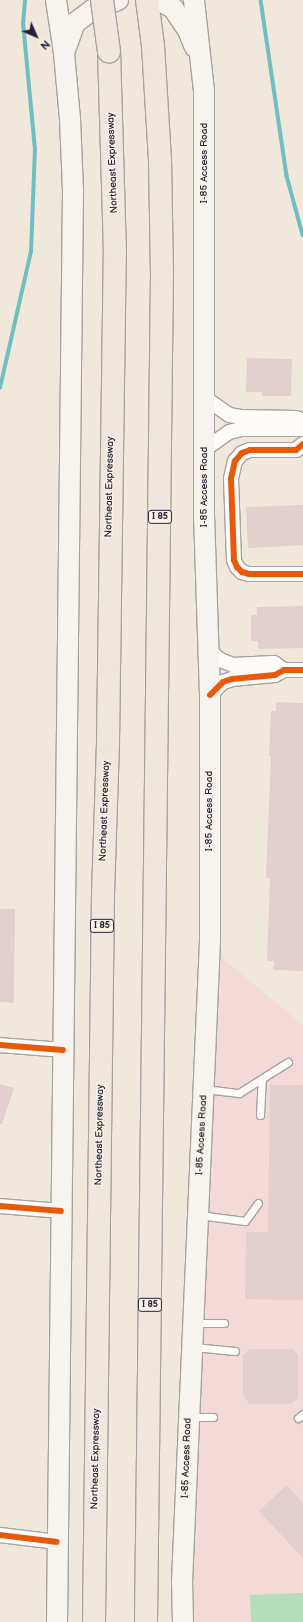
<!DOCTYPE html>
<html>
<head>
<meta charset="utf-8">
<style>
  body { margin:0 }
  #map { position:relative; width:303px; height:1622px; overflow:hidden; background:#f0e8db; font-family:"Balsamiq Sans",sans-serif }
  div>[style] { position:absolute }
  .built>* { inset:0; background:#f3dad9 }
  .green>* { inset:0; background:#b4deb7 }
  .stream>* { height:3.5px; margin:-1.75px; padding:0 1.75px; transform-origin:1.75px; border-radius:1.75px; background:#71bec0 }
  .building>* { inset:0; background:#e3cfce }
  .roads { filter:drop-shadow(1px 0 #a7a39e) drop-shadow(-1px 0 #a7a39e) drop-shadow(0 1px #a7a39e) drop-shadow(0 -1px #a7a39e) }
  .lane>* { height:7px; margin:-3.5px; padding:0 3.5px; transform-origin:3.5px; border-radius:3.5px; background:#fdfcfa }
  .street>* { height:14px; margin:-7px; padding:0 7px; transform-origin:7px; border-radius:7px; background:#fdfcfa }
  .secondary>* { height:20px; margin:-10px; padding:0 10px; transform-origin:10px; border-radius:10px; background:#f7f3ef }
  .highway>* { height:22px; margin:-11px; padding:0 11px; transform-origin:11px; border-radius:11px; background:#efe6de }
  .bridges { filter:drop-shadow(1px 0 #a7a39e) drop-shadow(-1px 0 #a7a39e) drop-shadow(0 1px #a7a39e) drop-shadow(0 -1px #a7a39e) }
  .highway-bridge>* { height:22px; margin:-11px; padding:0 11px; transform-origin:11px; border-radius:11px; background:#efe6de }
  .cycleway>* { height:6px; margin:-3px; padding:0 3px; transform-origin:3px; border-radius:3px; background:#e8590c }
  span { translate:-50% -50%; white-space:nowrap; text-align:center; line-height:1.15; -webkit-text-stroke:3px #fcf5e5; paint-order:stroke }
  .shield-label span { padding:1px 3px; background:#fcf5e5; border:1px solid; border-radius:3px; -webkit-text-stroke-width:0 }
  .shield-label { font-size:9px; color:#22223b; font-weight:700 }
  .street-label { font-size:10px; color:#22223b }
  .north { position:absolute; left:16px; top:16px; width:40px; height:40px; -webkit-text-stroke:3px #fcf5e5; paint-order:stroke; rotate:135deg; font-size:11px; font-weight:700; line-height:16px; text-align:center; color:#22223b }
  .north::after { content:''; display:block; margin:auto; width:14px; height:18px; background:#22223b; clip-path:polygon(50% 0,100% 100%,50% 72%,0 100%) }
</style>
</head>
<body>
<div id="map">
  <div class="built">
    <i style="clip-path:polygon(221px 957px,303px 1025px,303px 1622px,194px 1622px,193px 1589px,197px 1449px)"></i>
  </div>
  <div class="green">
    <i style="clip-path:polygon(303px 1593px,303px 1622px,251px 1622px,250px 1595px)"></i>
  </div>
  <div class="stream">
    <i style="left:261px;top:0;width:178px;rotate:81.6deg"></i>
    <i style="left:287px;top:176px;width:61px;rotate:74.8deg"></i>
    <i style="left:0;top:388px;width:139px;rotate:-77.2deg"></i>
    <i style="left:31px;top:252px;width:102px;rotate:-87.8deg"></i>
    <i style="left:35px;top:150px;width:127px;rotate:-95.4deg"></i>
    <i style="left:23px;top:24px;width:24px;rotate:-85deg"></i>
  </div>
  <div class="building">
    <i style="clip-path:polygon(247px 358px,292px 359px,291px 396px,262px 396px,262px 392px,246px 392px)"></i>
    <i style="clip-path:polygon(303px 505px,303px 545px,248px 548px,246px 507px)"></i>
    <i style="clip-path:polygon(303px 606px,303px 648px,258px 649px,258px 641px,251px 641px,251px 615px,257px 615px,257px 607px)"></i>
    <i style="clip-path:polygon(276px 702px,303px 703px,303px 971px,273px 970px,274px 961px,267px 961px,270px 878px,266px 878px,271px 756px,269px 756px,271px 711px,276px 711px)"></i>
    <i style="clip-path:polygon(0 909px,15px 909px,14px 1003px,0 1002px)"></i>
    <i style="clip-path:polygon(0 1084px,14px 1088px,2px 1124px,0 1124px)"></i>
    <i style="clip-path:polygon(270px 1085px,303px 1085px,303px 1300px,245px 1299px,246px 1232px,268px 1232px)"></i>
    <i style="clip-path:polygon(250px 1349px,292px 1349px,298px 1355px,298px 1398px,291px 1404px,250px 1404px,243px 1396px,243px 1355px)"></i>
    <i style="clip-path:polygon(287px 1485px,303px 1503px,303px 1558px,259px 1511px)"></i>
  </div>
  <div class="roads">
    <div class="lane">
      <i style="left:205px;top:1089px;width:34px;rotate:7deg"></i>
      <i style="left:239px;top:1093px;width:58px;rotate:-32.3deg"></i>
      <i style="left:260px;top:1115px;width:36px;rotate:-87deg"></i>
      <i style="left:199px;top:1215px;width:46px;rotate:7.4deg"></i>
      <i style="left:245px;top:1221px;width:22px;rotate:-54deg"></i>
      <i style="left:195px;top:1323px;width:29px"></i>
      <i style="left:193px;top:1347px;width:42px;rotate:5.4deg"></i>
      <i style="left:191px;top:1417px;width:22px"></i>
      <i style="left:298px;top:1418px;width:6px;rotate:-39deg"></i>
    </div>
    <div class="street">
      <i style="left:205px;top:398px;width:29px;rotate:35deg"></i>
      <i style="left:229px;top:415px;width:12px;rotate:9deg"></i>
      <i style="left:241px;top:417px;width:55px;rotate:1deg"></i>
      <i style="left:296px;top:418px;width:8px;rotate:23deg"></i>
      <i style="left:303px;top:444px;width:9px;rotate:139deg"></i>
      <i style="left:296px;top:450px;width:46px;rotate:180deg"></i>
      <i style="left:250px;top:450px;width:9px;rotate:159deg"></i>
      <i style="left:242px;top:453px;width:11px;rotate:131deg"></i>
      <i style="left:235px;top:461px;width:18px;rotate:103deg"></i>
      <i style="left:231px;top:479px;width:81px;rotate:87.9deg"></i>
      <i style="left:234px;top:560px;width:8px;rotate:67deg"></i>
      <i style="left:237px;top:567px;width:7px;rotate:45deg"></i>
      <i style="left:242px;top:572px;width:7px;rotate:16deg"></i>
      <i style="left:249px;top:574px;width:54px"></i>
      <i style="left:205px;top:449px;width:29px;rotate:-35deg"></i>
      <i style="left:229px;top:432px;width:12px;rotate:-14deg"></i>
      <i style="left:241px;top:429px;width:62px"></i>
      <i style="left:209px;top:651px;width:14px;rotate:39deg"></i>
      <i style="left:220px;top:660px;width:14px;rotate:21deg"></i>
      <i style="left:233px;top:665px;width:41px;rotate:-2.8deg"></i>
      <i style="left:274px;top:663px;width:12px;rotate:35deg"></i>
      <i style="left:210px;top:695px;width:18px;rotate:-45deg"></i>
      <i style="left:223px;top:682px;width:9px;rotate:-18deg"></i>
      <i style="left:232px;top:679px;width:43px;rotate:-5.3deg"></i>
      <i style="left:275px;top:675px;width:10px;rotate:-29deg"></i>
      <i style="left:284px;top:670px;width:19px"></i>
      <i style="left:0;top:1045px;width:63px;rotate:4.5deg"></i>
      <i style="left:0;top:1206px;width:61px;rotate:4.7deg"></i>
      <i style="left:0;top:1535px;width:57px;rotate:7deg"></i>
    </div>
    <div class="secondary">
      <i style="left:56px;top:0;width:54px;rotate:81.4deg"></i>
      <i style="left:64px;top:53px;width:66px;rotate:84.8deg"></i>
      <i style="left:70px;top:119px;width:72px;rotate:87.6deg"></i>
      <i style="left:73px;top:191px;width:1431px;rotate:90.64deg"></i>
      <i style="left:159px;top:0;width:16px;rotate:30deg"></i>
      <i style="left:173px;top:8px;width:27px;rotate:56deg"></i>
      <i style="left:188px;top:30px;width:18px;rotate:68deg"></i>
      <i style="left:65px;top:50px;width:29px;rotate:-70deg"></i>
      <i style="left:75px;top:23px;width:21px;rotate:-37deg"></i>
      <i style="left:92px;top:10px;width:28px;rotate:-21deg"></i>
      <i style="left:183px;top:1622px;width:40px;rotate:-91.4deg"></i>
      <i style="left:182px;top:1582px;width:642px;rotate:-87.5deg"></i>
      <i style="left:210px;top:941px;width:246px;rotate:-90deg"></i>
      <i style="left:210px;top:695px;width:177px;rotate:-91.9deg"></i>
      <i style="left:204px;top:518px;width:427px;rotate:-90deg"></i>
      <i style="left:204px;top:91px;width:92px;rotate:-96.3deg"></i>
    </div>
    <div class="highway">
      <i style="left:94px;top:1622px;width:728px;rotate:-89.29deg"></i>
      <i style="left:103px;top:894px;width:153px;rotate:-88.1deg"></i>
      <i style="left:108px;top:741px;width:488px;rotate:-89.2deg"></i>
      <i style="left:115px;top:253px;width:201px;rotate:-91.7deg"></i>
      <i style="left:146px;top:1622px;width:1348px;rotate:-89.32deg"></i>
      <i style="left:162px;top:274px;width:114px;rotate:-91deg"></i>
      <i style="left:160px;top:160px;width:114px;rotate:-93.5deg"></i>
      <i style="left:153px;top:46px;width:46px;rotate:-97.4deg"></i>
    </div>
  </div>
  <div class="bridges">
    <div class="highway-bridge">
      <i style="left:102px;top:0;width:52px;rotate:82.3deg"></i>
    </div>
  </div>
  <div class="cycleway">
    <i style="left:303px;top:444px;width:9px;rotate:139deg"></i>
    <i style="left:296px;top:450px;width:46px;rotate:180deg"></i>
    <i style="left:250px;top:450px;width:9px;rotate:159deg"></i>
    <i style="left:242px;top:453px;width:11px;rotate:131deg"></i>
    <i style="left:235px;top:461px;width:18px;rotate:103deg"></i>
    <i style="left:231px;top:479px;width:81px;rotate:87.9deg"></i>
    <i style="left:234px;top:560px;width:8px;rotate:67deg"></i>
    <i style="left:237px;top:567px;width:7px;rotate:45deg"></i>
    <i style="left:242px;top:572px;width:7px;rotate:16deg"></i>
    <i style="left:249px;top:574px;width:54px"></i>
    <i style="left:210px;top:695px;width:18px;rotate:-45deg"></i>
    <i style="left:223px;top:682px;width:9px;rotate:-18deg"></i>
    <i style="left:232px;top:679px;width:43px;rotate:-5.3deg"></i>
    <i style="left:275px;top:675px;width:10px;rotate:-29deg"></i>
    <i style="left:284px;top:670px;width:19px"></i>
    <i style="left:0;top:1045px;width:63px;rotate:4.5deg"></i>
    <i style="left:0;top:1206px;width:61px;rotate:4.7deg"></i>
    <i style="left:0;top:1535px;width:57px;rotate:7deg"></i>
  </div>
  <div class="shield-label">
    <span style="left:160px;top:517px">I 85</span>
    <span style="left:102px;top:926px">I 85</span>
    <span style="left:150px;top:1305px">I 85</span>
  </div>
  <div class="street-label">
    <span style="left:113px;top:163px;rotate:-92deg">Northeast Expressway</span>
    <span style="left:205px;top:163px;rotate:-90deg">I-85 Access Road</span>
    <span style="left:110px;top:487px;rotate:-89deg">Northeast Expressway</span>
    <span style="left:205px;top:487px;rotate:-90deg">I-85 Access Road</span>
    <span style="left:105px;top:811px;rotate:-88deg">Northeast Expressway</span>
    <span style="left:210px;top:811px;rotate:-90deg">I-85 Access Road</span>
    <span style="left:100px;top:1135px;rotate:-89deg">Northeast Expressway</span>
    <span style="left:202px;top:1135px;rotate:-87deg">I-85 Access Road</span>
    <span style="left:187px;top:1458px;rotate:-88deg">I-85 Access Road</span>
    <span style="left:96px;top:1459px;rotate:-89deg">Northeast Expressway</span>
  </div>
  <div class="north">N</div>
</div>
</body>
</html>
